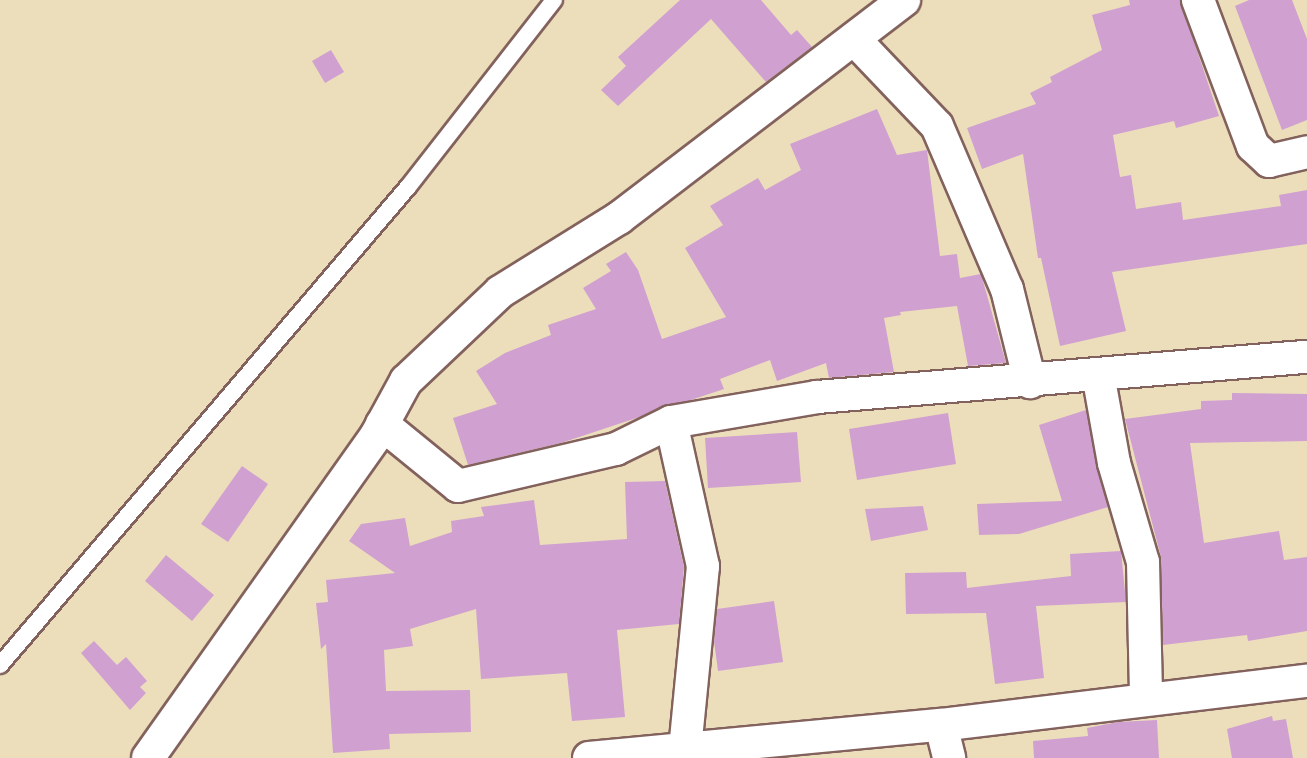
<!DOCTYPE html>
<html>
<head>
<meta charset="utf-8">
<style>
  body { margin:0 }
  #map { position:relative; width:1307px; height:758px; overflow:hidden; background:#ecdebb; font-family:"IM FELL Double Pica",serif }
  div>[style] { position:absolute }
  .building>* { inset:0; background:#d0a0d1 }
  .roads { filter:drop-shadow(2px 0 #83625d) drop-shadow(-2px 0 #83625d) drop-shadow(0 2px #83625d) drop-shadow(0 -2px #83625d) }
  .service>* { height:16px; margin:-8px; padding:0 8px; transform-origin:8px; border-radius:8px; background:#fff }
  .minor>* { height:32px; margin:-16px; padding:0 16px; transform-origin:16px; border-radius:16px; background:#fff }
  span { translate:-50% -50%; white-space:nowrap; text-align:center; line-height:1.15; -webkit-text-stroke:7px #fdfcf7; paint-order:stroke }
</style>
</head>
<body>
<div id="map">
  <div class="building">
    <i style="clip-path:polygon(680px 0,761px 0,791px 35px,797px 30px,812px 47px,766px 82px,711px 19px,618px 106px,601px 90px,626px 66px,618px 57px)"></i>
    <i style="clip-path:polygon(1129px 0,1180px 0,1219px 116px,1176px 128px,1174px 121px,1113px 135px,1120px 177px,1131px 175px,1136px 209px,1181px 202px,1183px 220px,1281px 206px,1279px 195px,1307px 190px,1307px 244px,1112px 272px,1126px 331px,1060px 346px,1041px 258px,1038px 258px,1023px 154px,982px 169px,967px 128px,1036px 104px,1030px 93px,1052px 82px,1050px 77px,1102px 50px,1092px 15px,1130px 5px)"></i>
    <i style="clip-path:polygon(1249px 0,1292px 0,1307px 39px,1307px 120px,1282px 130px,1235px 6px)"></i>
    <i style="clip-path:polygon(331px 50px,344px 72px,325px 83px,312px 61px)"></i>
    <i style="clip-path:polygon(877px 109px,897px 155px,927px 150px,940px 256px,957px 254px,960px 278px,981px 274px,1006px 363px,968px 366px,957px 306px,900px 312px,901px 315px,884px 318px,894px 372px,829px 378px,826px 363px,777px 381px,770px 360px,720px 379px,724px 389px,561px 443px,468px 465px,453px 418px,497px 404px,476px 371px,505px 353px,551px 335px,548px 325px,596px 309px,583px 288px,611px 271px,606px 264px,626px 252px,638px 270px,662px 339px,726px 317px,685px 248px,723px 225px,710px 206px,758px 178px,765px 190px,801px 170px,790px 144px)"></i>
    <i style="clip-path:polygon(1232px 393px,1307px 394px,1307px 441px,1190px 443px,1204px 543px,1279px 531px,1284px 560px,1307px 557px,1307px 631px,1248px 641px,1247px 635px,1163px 645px,1161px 557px,1125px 419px,1201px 409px,1201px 401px,1232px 400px)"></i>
    <i style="clip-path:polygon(1086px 410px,1108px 507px,1019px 534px,979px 535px,977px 504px,1062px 501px,1039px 425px)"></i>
    <i style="clip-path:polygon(948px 413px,956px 464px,857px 480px,849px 429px)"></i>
    <i style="clip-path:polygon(797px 432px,801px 482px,708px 488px,705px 438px)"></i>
    <i style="clip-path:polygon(242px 466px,268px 484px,228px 542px,201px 524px)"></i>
    <i style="clip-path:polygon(665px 481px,684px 567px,679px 624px,617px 630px,625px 717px,572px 721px,567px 673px,481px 679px,476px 609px,410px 629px,413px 646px,384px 650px,386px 691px,470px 690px,471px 732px,389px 734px,390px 749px,333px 753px,326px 644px,321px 649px,316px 603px,328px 602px,326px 580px,395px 573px,349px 541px,361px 524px,405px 518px,410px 546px,452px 532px,451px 521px,484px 516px,481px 507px,534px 500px,540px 545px,627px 539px,625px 482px)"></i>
    <i style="clip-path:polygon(923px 506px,928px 530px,871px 541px,865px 509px)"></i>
    <i style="clip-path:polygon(1121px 551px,1126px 602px,1036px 606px,1044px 678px,995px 684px,986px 613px,906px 614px,905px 573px,966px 572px,967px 588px,1071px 576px,1070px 554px)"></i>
    <i style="clip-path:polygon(166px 555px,214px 595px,192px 621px,145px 581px)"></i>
    <i style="clip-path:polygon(774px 601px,783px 662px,718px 671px,714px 641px,717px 609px)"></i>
    <i style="clip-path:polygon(94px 641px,117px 665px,126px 657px,147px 681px,140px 687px,146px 693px,130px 710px,81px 653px)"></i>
    <i style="clip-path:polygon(1272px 716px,1273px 721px,1286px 719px,1293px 758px,1232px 758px,1227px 729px)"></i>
    <i style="clip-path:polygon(1157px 720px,1159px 758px,1034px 758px,1033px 741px,1088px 736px,1087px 728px,1118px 722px)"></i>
  </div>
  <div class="roads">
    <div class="service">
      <i style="left:0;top:665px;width:628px;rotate:-49.52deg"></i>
      <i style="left:408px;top:187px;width:237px;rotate:-52deg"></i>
    </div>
    <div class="minor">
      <i style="left:1198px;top:0;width:156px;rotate:69.4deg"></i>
      <i style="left:1253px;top:146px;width:22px;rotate:43deg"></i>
      <i style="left:1269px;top:161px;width:39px;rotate:-13deg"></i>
      <i style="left:856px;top:41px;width:117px;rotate:46.4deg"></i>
      <i style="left:937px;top:126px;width:177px;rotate:66.8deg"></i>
      <i style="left:1007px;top:289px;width:96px;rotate:76.1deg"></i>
      <i style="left:1098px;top:374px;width:90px;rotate:79.8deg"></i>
      <i style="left:1114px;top:463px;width:103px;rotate:73.7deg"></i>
      <i style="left:1143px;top:562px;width:136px;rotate:88.7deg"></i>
      <i style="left:671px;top:422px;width:148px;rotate:77.5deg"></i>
      <i style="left:703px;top:566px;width:184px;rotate:95.6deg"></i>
      <i style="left:382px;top:424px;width:98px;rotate:39.2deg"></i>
      <i style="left:458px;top:486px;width:162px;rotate:-13.2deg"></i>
      <i style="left:616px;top:449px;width:61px;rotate:-26.1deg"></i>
      <i style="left:671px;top:422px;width:148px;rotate:-9.7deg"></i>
      <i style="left:817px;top:397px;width:492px;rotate:-4.7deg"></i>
      <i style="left:941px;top:725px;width:34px;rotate:76deg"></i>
      <i style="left:148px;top:758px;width:395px;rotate:-54.7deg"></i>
      <i style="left:376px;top:436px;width:63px;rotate:-61.4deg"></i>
      <i style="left:406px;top:381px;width:129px;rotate:-43.4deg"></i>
      <i style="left:500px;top:292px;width:140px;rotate:-31.9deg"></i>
      <i style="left:619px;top:218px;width:359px;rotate:-37.4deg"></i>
      <i style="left:589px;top:758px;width:354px;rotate:-5.4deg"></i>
      <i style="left:941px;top:725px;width:369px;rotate:-6.9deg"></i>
    </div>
  </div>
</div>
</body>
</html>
